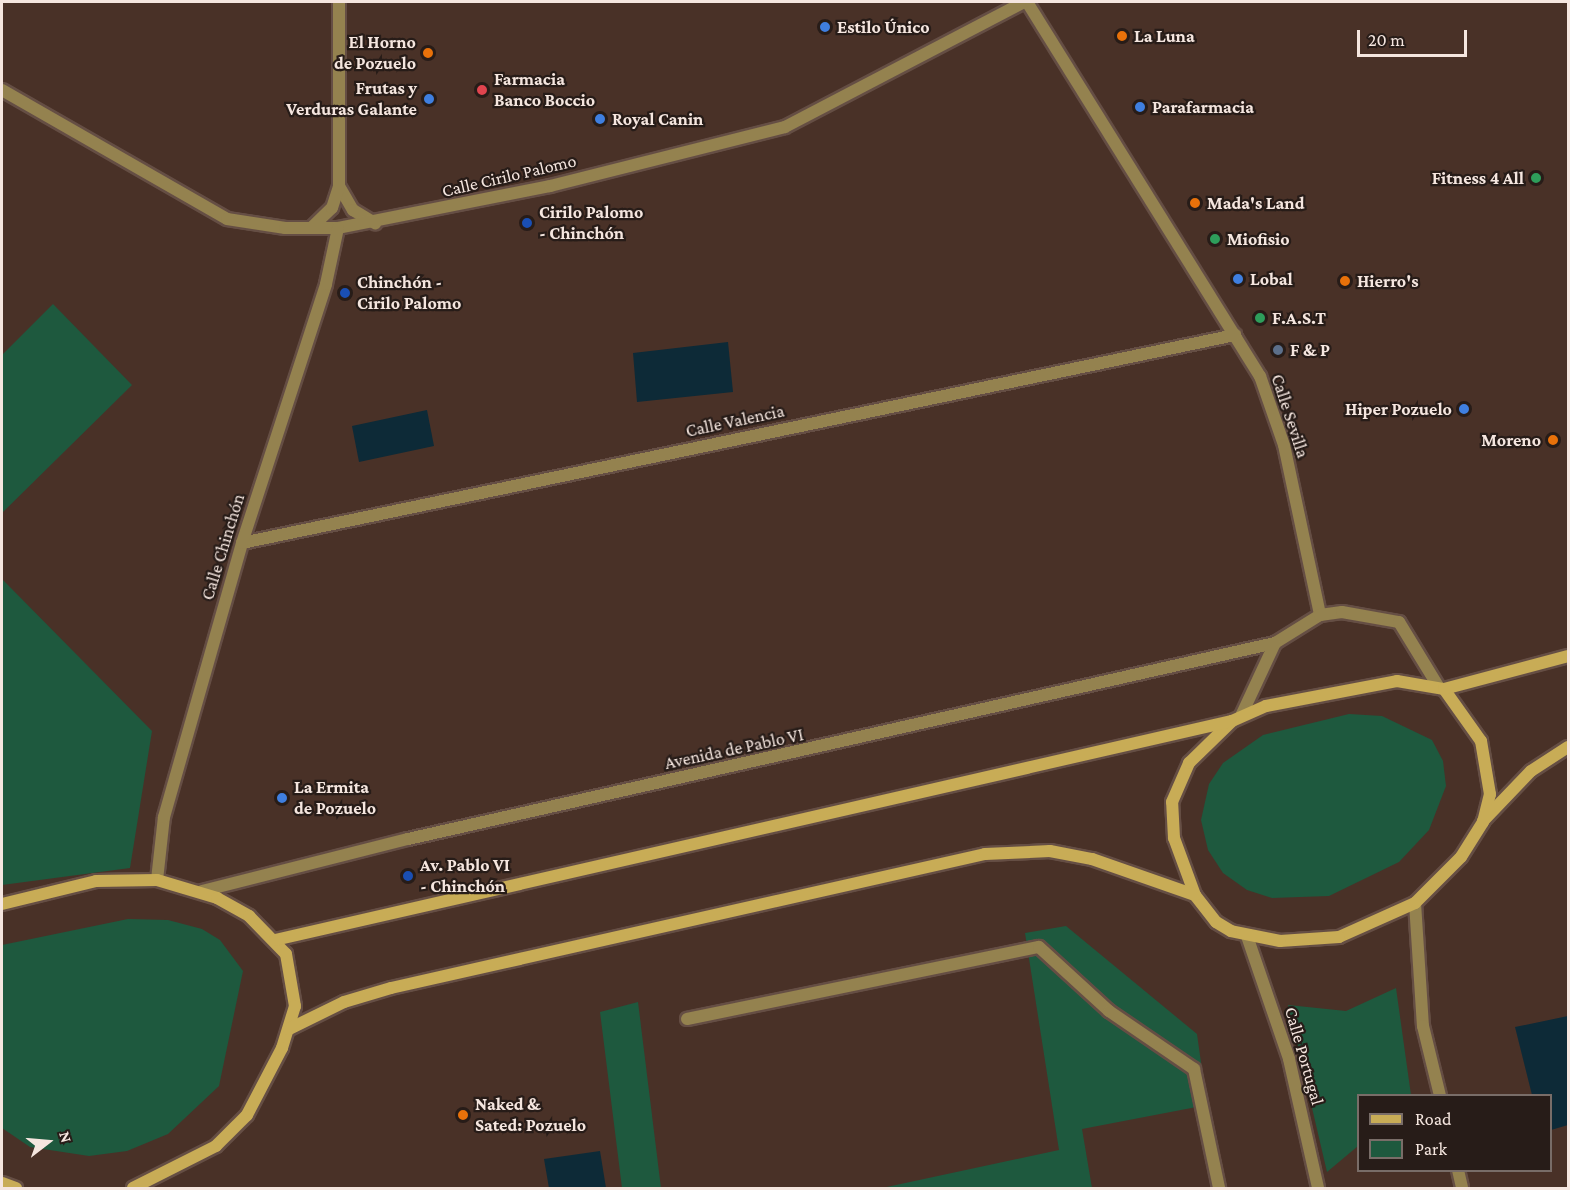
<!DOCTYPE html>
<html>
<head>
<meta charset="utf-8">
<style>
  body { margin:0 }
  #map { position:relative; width:1570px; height:1190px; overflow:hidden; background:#493127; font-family:"Crimson Pro",serif }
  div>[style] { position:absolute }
  .green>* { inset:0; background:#1e593e }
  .water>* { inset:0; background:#0d2a37 }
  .roads { filter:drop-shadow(2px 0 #654e44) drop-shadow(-2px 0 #654e44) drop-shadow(0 2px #654e44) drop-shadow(0 -2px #654e44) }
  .minor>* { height:12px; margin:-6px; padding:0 6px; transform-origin:6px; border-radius:6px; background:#94824f }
  .tertiary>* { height:12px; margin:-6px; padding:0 6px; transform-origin:6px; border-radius:6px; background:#94824f }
  .secondary>* { height:12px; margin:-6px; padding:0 6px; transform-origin:6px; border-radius:6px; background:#c8ac56 }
  .dots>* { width:16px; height:16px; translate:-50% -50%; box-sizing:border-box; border:3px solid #271c18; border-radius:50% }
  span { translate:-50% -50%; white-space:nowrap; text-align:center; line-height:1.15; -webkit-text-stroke:4.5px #271c18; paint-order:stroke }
  .poi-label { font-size:18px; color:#f5e6df; font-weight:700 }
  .left { translate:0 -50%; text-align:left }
  .right { translate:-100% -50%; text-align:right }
  .street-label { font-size:18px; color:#f5e6df }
  .frame { position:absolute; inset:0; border:3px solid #f5e6df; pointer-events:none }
  .legend { position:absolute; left:1357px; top:1094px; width:195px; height:78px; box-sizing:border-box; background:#271c18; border:2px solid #796d68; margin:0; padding:8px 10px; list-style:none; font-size:18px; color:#f5e6df }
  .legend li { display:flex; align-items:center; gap:12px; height:30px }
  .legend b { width:30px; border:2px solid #796d68 }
  .north { position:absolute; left:18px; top:1112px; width:60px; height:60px; -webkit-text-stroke:4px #271c18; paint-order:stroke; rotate:74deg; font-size:16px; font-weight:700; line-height:24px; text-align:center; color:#f5e6df }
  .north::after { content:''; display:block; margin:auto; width:21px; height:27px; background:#f5e6df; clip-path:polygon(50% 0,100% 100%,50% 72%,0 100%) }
  .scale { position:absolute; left:1357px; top:30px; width:110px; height:27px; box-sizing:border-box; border:3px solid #f5e6df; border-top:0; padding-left:8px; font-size:18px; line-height:21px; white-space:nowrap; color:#f5e6df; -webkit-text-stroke:4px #271c18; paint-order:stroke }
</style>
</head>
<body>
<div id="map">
  <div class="green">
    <i style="clip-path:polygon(53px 304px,132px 385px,2px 513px,2px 355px)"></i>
    <i style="clip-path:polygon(2px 579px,152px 731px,130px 868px,2px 885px)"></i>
    <i style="clip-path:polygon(1349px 714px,1382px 716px,1432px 740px,1443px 761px,1446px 786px,1429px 830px,1399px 862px,1329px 896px,1272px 898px,1247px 890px,1223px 873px,1208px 850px,1201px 820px,1209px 784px,1223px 763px,1263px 735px)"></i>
    <i style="clip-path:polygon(128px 919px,168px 920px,202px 929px,220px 940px,243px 971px,219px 1086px,168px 1134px,127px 1151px,89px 1156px,30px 1147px,2px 1128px,2px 945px)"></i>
    <i style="clip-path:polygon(1066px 926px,1197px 1034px,1207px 1105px,1082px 1129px,1092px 1188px,882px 1188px,1059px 1150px,1025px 933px)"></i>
    <i style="clip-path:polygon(1396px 988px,1411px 1095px,1358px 1096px,1358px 1146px,1327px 1172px,1288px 1005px,1346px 1011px)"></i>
    <i style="clip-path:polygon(638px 1002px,661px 1188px,622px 1188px,600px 1012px)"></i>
  </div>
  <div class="water">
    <i style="clip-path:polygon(728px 342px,733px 392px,637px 402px,633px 353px)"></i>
    <i style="clip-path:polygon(427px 410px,434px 446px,359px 462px,352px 426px)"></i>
    <i style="clip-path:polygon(1568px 1016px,1568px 1125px,1551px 1130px,1550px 1096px,1532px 1095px,1515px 1027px)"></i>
    <i style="clip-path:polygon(600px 1151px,606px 1188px,549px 1188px,544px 1159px)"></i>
  </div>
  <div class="roads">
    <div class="minor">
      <i style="left:1027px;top:2px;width:441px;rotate:58.1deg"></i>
      <i style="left:1260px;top:376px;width:73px;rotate:70.8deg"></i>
      <i style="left:1284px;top:445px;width:174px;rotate:78deg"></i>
      <i style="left:339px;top:186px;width:28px;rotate:60deg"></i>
      <i style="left:353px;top:210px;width:26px;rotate:31deg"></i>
      <i style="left:311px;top:228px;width:29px;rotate:-44deg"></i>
      <i style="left:332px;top:208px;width:23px;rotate:-72deg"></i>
      <i style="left:339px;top:186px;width:184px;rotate:-90deg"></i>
      <i style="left:242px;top:543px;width:1015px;rotate:-11.83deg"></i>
      <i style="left:1241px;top:716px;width:81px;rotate:-65deg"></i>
      <i style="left:1275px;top:643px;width:53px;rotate:-31.9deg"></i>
      <i style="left:1320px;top:615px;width:22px;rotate:-8deg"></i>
      <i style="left:1342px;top:612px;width:58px;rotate:10deg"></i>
      <i style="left:1399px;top:622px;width:75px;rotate:58.6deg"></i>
      <i style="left:202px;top:891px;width:212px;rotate:-14.2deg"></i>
      <i style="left:408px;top:839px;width:889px;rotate:-12.74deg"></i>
      <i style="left:687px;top:1019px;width:359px;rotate:-11.6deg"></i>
      <i style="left:1039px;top:947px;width:95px;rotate:42.4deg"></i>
      <i style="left:1109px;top:1011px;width:103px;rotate:34.3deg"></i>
      <i style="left:1194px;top:1069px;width:122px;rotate:78.1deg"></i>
    </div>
    <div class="tertiary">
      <i style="left:2px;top:90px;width:259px;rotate:29.8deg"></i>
      <i style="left:227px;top:219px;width:59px;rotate:8.8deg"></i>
      <i style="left:285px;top:228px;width:53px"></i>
      <i style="left:338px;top:228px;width:216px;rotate:-11.2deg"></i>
      <i style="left:550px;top:186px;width:242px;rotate:-14.1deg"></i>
      <i style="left:785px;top:127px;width:270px;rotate:-27.6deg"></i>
      <i style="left:157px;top:880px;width:63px;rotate:-83.7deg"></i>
      <i style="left:164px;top:817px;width:285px;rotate:-74.1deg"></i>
      <i style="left:242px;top:543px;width:272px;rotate:-72deg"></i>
      <i style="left:326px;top:284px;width:57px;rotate:-77.9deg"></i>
      <i style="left:1415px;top:903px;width:123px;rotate:86.3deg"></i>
      <i style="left:1423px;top:1026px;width:72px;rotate:76.3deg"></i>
      <i style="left:1247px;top:936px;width:130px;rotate:71.1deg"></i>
      <i style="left:1289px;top:1059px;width:132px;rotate:77.3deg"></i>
      <i style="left:1458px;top:1170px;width:18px;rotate:77deg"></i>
    </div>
    <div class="secondary">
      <i style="left:1397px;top:681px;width:48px;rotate:9.7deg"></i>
      <i style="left:1444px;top:689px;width:64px;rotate:54.6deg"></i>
      <i style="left:1481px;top:741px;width:54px;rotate:80.4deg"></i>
      <i style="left:1490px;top:794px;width:29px;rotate:104deg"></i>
      <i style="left:1483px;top:822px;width:41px;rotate:122.2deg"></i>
      <i style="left:1461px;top:857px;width:65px;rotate:135deg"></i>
      <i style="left:1415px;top:903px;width:83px;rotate:155.9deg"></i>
      <i style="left:1339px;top:937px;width:59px;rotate:176.1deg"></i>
      <i style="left:1280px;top:941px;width:50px;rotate:-168.5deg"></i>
      <i style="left:1231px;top:931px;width:17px;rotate:-149deg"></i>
      <i style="left:1216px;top:922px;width:34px;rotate:-128deg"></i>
      <i style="left:1195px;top:895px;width:61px;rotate:-110.2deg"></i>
      <i style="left:1174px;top:838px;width:36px;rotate:-93deg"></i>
      <i style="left:1172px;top:802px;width:43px;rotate:-66.4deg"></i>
      <i style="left:1189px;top:763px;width:60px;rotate:-44.3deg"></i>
      <i style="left:1232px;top:721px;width:37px;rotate:-24deg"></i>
      <i style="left:1266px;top:706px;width:133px;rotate:-10.8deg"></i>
      <i style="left:1444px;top:689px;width:128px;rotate:-14.9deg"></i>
      <i style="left:1483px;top:821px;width:69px;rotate:-46.2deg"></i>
      <i style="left:1531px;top:771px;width:44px;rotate:-33deg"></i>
      <i style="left:2px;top:904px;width:97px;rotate:-13.7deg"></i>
      <i style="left:96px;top:881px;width:61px;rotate:-0.9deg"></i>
      <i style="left:157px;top:880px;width:63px;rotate:16.7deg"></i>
      <i style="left:217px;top:898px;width:37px;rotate:29deg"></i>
      <i style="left:249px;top:916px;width:53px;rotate:45.8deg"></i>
      <i style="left:286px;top:954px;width:53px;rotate:80.2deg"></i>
      <i style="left:295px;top:1006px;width:44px;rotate:107.2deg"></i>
      <i style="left:282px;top:1048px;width:76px;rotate:117.6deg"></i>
      <i style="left:247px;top:1115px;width:44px;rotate:135deg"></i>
      <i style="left:216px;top:1146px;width:93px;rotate:153.2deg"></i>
      <i style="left:275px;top:940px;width:982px;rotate:-12.89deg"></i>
      <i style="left:289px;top:1029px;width:61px;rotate:-26.1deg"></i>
      <i style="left:344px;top:1002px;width:49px;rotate:-16.6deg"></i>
      <i style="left:391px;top:988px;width:609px;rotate:-12.71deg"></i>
      <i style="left:985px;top:854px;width:65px;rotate:-2.6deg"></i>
      <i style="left:1050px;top:851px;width:43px;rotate:10.8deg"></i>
      <i style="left:1092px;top:859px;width:109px;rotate:19.3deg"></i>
      <i style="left:2px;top:1183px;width:15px;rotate:20deg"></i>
    </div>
  </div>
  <div class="dots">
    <i style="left:825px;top:27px;background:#3f7fe0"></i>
    <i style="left:1122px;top:36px;background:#e8710a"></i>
    <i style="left:428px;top:53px;background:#e8710a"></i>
    <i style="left:482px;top:90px;background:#e0444e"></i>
    <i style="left:429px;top:99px;background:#3f7fe0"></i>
    <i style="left:1140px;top:107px;background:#3f7fe0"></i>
    <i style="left:600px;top:119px;background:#3f7fe0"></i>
    <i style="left:1536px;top:178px;background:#2e9e5b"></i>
    <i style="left:1195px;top:203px;background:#e8710a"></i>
    <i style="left:527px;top:223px;background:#1a4fb4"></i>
    <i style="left:1215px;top:239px;background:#2e9e5b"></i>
    <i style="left:1238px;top:279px;background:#3f7fe0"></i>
    <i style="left:1345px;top:281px;background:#e8710a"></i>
    <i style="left:345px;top:293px;background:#1a4fb4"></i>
    <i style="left:1260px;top:318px;background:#2e9e5b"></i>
    <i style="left:1278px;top:350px;background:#5c6f8a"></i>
    <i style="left:1464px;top:409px;background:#3f7fe0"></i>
    <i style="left:1553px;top:440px;background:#e8710a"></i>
    <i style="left:282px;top:798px;background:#3f7fe0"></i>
    <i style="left:408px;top:876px;background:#1a4fb4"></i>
    <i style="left:463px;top:1115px;background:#e8710a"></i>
  </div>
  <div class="poi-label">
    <span class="left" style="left:837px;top:27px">Estilo Único</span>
    <span class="left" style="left:1134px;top:36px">La Luna</span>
    <span class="right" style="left:416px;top:53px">El Horno<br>de Pozuelo</span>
    <span class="left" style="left:494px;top:90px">Farmacia<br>Banco Boccio</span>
    <span class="right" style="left:417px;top:99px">Frutas y<br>Verduras Galante</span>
    <span class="left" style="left:1152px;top:107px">Parafarmacia</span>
    <span class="left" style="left:612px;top:119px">Royal Canin</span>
    <span class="right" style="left:1524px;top:178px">Fitness 4 All</span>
    <span class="left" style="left:1207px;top:203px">Mada's Land</span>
    <span class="left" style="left:539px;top:223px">Cirilo Palomo<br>- Chinchón</span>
    <span class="left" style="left:1227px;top:239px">Miofisio</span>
    <span class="left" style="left:1250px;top:279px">Lobal</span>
    <span class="left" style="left:1357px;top:281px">Hierro's</span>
    <span class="left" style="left:357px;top:293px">Chinchón -<br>Cirilo Palomo</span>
    <span class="left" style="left:1272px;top:318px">F.A.S.T</span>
    <span class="left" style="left:1290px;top:350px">F &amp; P</span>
    <span class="right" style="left:1452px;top:409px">Hiper Pozuelo</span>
    <span class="right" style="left:1541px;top:440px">Moreno</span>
    <span class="left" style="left:294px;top:798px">La Ermita<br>de Pozuelo</span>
    <span class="left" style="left:420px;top:876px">Av. Pablo VI<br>- Chinchón</span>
    <span class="left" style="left:475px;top:1115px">Naked &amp;<br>Sated: Pozuelo</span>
  </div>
  <div class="street-label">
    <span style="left:509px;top:176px;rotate:-13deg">Calle Cirilo Palomo</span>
    <span style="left:1290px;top:416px;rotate:72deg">Calle Sevilla</span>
    <span style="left:735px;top:421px;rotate:-12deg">Calle Valencia</span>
    <span style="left:223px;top:547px;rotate:-73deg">Calle Chinchón</span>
    <span style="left:734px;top:749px;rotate:-12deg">Avenida de Pablo VI</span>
    <span style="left:1304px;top:1056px;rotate:74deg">Calle Portugal</span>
  </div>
  <div class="frame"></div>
  <ul class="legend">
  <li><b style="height:8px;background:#c8ac56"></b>Road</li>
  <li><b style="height:16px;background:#1e593e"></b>Park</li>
  </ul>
  <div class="north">N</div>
  <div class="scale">20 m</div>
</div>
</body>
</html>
